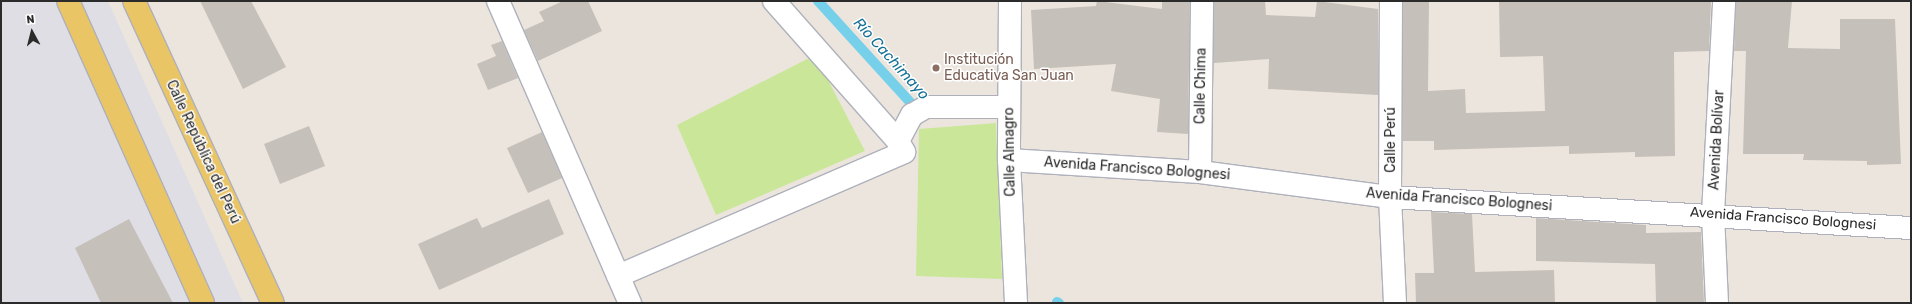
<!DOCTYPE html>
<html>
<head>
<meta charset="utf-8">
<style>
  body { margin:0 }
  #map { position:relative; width:1912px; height:304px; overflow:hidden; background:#ece5de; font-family:Rubik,sans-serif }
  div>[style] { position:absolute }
  .industrial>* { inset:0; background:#e0dee5 }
  .pitch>* { inset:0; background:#cae799 }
  .stream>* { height:10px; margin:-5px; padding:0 5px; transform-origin:5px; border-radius:5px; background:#76d0e9 }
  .building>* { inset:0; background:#c5c0b9 }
  .roads { filter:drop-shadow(1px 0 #aeb1bb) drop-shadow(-1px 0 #aeb1bb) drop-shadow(0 1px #aeb1bb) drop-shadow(0 -1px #aeb1bb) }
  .street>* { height:22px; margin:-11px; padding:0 11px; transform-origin:11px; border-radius:11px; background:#fff }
  .primary>* { height:22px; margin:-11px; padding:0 11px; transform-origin:11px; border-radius:11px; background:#eac565 }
  .dots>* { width:11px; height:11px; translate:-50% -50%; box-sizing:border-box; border:2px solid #fff; border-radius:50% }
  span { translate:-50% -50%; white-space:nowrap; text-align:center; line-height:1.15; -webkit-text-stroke:3px #fff; paint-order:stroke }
  .education-label { font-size:14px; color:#785e54 }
  .left { translate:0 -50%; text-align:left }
  .street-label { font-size:14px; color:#2b2b2b }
  .water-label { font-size:15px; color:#147096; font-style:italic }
  .frame { position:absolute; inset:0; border:2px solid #2b2b2b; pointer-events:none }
  .north { position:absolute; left:12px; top:12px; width:40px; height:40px; -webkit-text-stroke:3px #fff; paint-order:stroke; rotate:353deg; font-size:11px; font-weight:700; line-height:16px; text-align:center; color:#2b2b2b }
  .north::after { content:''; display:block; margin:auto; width:14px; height:18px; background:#2b2b2b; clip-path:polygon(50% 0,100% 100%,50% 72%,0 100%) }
</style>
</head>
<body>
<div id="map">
  <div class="industrial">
    <i style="clip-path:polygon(1px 1px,108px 1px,243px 303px,1px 303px)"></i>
  </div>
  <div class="pitch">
    <i style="clip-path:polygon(815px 55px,865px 151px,716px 215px,677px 125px)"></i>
    <i style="clip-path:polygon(996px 123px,1002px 279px,916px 276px,919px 129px)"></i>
  </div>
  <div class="stream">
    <i style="left:818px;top:1px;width:150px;rotate:47.7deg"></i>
    <i style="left:1057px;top:302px;width:2px;rotate:27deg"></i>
  </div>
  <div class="building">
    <i style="clip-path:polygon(200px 1px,251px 1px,286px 67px,243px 89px)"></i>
    <i style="clip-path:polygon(563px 1px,588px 1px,602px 31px,538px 61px,524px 30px,544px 21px,539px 12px)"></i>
    <i style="clip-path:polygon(1097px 1px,1162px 9px,1162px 1px,1190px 1px,1188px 134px,1157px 132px,1160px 99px,1111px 91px,1116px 64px,1034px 69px,1031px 10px,1096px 6px)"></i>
    <i style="clip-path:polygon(1214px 1px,1265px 1px,1266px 15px,1315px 17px,1317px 1px,1378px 9px,1378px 95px,1268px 89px,1269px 59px,1214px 63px)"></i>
    <i style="clip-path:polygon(1403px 1px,1429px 1px,1428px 91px,1465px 89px,1466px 113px,1545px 111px,1543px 56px,1500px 57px,1499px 1px,1711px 1px,1709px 51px,1674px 52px,1675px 156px,1635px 157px,1635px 152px,1569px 154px,1569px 146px,1434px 150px,1434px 141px,1403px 141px)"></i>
    <i style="clip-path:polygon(1736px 1px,1792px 1px,1788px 48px,1840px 49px,1840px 19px,1895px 19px,1901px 164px,1867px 165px,1867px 161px,1803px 160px,1804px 154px,1743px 154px,1746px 51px,1734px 51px)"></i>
    <i style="clip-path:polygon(502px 41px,518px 78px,488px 90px,477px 64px,496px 56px,491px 45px)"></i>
    <i style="clip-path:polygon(309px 126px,325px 166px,280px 184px,264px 144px)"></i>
    <i style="clip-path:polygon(542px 132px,562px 178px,528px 193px,507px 148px)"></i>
    <i style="clip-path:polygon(549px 199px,564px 234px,439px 290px,418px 244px,477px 218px,482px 228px)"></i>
    <i style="clip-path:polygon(1431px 212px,1472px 214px,1475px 272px,1554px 270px,1555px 303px,1416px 303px,1415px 273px,1434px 273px)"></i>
    <i style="clip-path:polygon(1536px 218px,1646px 225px,1646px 233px,1701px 232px,1704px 303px,1656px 303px,1655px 264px,1536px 261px)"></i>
    <i style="clip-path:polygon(129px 219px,173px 303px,101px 303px,75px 248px)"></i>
  </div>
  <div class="roads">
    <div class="street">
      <i style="left:498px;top:1px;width:330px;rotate:66.4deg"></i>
      <i style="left:774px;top:1px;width:187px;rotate:48.5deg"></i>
      <i style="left:1010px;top:1px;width:159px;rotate:90.4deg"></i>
      <i style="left:1009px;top:160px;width:143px;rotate:87.2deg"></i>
      <i style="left:1391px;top:1px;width:196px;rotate:90.3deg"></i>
      <i style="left:1390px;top:197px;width:106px;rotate:87.3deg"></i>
      <i style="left:1009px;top:160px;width:191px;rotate:3.6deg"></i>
      <i style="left:1200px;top:172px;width:192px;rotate:7.5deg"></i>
      <i style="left:1390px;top:197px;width:522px;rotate:3.41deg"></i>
      <i style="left:1200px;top:172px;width:171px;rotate:-89.3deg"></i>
      <i style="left:618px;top:276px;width:312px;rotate:-23.4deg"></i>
      <i style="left:904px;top:152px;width:13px;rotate:-119deg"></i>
      <i style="left:898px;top:141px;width:30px;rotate:-62deg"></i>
      <i style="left:912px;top:115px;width:16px;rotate:-30deg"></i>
      <i style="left:926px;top:107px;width:83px"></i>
      <i style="left:1717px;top:303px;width:89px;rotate:-92.6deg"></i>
      <i style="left:1713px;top:214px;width:213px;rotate:-87deg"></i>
    </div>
    <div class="primary">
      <i style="left:68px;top:1px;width:331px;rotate:65.9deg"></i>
      <i style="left:134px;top:1px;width:332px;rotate:65.3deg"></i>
    </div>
  </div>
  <div class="dots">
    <i style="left:936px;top:68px;background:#8d6e63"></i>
  </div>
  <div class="education-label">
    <span class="left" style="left:944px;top:68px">Institución<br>Educativa San Juan</span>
  </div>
  <div class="street-label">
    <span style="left:1201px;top:86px;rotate:-89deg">Calle Chima</span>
    <span style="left:1391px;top:140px;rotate:-90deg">Calle Perú</span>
    <span style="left:1717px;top:140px;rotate:-87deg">Avenida Bolívar</span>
    <span style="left:203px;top:152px;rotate:65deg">Calle República del Perú</span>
    <span style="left:1010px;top:152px;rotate:-91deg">Calle Almagro</span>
    <span style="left:1137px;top:169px;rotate:4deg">Avenida Francisco Bolognesi</span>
    <span style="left:1459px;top:200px;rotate:4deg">Avenida Francisco Bolognesi</span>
    <span style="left:1783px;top:219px;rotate:4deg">Avenida Francisco Bolognesi</span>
  </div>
  <div class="water-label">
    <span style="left:891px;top:59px;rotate:48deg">Río Cachimayo</span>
  </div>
  <div class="frame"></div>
  <div class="north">N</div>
</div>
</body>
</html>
